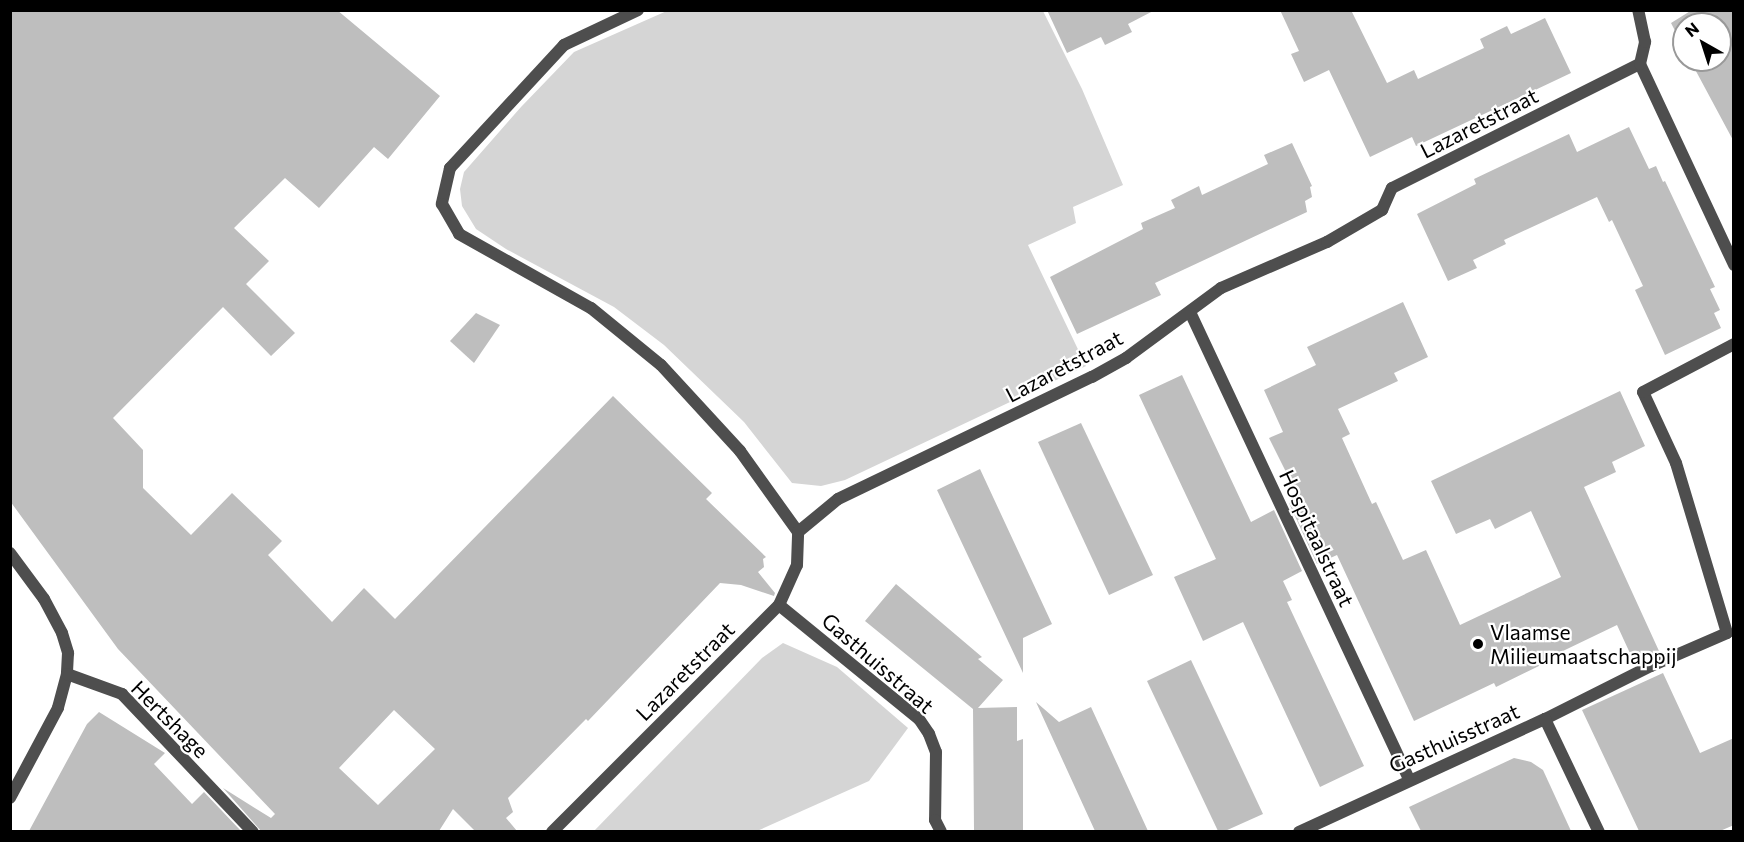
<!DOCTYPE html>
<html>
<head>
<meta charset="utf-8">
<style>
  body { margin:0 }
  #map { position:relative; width:1744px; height:842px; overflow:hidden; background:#fff; font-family:Commissioner,sans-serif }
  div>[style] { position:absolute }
  .green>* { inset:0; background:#d5d5d5 }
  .building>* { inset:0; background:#bebebe }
  .service>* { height:12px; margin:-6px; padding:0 6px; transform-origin:6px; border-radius:6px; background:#4e4e4e }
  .minor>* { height:12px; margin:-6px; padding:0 6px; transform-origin:6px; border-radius:6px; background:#4e4e4e }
  .dots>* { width:16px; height:16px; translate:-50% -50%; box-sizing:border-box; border:3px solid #fff; border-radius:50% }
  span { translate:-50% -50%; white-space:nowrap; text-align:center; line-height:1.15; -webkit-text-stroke:4.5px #fff; paint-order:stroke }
  .street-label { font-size:21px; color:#000 }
  .poi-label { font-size:21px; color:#000 }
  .left { translate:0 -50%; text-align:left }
  .frame { position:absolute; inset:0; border:12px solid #000; pointer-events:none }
  .north { position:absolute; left:1672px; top:12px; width:60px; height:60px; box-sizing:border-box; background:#fff; border:2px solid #999; border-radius:50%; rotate:321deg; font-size:16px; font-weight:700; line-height:24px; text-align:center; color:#000 }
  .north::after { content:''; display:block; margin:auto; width:21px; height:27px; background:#000; clip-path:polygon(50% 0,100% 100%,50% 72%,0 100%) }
</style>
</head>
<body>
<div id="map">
  <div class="green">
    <i style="clip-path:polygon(669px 10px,1043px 11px,1082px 89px,1123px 185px,1073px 207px,1076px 223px,1028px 245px,1086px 366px,845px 480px,821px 486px,792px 483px,744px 422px,664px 345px,614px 307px,506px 249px,476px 229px,462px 206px,460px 189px,464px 172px,521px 107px,574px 52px)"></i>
    <i style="clip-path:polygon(783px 643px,837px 667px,908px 728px,869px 781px,757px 831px,594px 831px,762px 658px)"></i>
  </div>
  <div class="building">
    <i style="clip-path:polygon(evenodd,10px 10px,337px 10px,440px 96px,388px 159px,374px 147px,319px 208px,285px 178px,234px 228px,269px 261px,246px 284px,295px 333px,271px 356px,223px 307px,113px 418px,143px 450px,143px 488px,191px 535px,232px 493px,282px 541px,268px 555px,332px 622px,364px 588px,395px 619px,613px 396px,712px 493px,706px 499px,766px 557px,763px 559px,764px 567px,758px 572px,775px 593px,774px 596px,741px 585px,720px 583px,588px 721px,586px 719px,508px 798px,513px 812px,506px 818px,517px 831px,475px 831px,453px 809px,439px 831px,261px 831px,223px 788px,271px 818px,275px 814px,118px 649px,10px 501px,10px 10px,394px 710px,435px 749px,378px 805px,339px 768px,394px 710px)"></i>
    <i style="clip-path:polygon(1047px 10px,1155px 10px,1128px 24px,1132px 32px,1105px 45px,1101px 37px,1067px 53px)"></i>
    <i style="clip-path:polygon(1280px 10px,1351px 10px,1387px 83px,1414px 70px,1418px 79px,1484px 48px,1480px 39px,1507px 26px,1511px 34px,1545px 18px,1571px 73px,1416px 146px,1412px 137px,1370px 157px,1329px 70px,1304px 82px,1291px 54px,1299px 51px)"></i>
    <i style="clip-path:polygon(1692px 10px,1734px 10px,1734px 142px,1690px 60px,1720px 60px,1720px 24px,1684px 24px,1684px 48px,1671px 23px)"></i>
    <i style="clip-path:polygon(1629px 127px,1649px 169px,1656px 166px,1663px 182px,1665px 181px,1715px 287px,1710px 289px,1720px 310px,1714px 313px,1721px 328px,1665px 355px,1635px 290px,1643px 286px,1612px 220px,1609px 222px,1597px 197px,1504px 240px,1506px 244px,1473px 260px,1477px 268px,1448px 281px,1417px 214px,1476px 184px,1474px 179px,1569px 134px,1577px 152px)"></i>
    <i style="clip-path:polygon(1292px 143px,1312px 186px,1310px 187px,1312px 197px,1305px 201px,1307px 212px,1155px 283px,1161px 295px,1077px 334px,1050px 277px,1143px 229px,1141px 223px,1175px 208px,1171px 200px,1199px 186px,1202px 195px,1236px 179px,1268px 164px,1264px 155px)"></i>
    <i style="clip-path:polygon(1403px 302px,1428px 357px,1394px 373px,1398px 381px,1338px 409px,1350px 434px,1342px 438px,1372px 504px,1376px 502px,1403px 560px,1426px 550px,1460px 625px,1561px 577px,1531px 511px,1495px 529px,1490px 519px,1456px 534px,1431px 481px,1620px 391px,1645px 446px,1612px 462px,1616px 472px,1584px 487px,1659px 651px,1634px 662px,1617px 625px,1540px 662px,1541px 665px,1496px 687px,1494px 683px,1414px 721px,1337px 555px,1317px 564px,1289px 503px,1299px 498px,1269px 438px,1283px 432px,1264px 390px,1316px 365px,1307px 347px)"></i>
    <i style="clip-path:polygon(476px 313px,500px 325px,474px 363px,450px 341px)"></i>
    <i style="clip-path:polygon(1182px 375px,1251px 522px,1274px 510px,1302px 571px,1283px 581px,1292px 600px,1287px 602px,1364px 766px,1320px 787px,1243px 622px,1203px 641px,1174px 577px,1216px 559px,1139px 395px)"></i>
    <i style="clip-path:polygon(1081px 423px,1153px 575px,1109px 595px,1038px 442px)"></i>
    <i style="clip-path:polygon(980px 469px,1052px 624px,1023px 638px,1023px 673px,937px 490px)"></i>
    <i style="clip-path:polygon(896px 584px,982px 657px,978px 659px,1003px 680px,978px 708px,1017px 707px,1017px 741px,1023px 739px,1023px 831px,974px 831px,973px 709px,865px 621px)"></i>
    <i style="clip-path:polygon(1191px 660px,1263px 814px,1225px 831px,1218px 831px,1147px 681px)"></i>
    <i style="clip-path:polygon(1663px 673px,1700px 753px,1734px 738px,1734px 825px,1720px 831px,1639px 831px,1582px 710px)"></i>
    <i style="clip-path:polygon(1036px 702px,1059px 722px,1091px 707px,1148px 831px,1095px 831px)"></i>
    <i style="clip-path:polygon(99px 712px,165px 753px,154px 764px,192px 804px,204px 792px,241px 831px,29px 831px,87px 724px)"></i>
    <i style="clip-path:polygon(1514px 758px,1531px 762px,1543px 770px,1571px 831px,1421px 831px,1409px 807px)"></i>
  </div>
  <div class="service">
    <i style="left:1545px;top:719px;width:119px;rotate:-26.6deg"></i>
    <i style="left:1651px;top:666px;width:83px;rotate:-23.5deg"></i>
    <i style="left:1727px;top:633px;width:177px;rotate:-106.7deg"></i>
    <i style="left:1676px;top:463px;width:78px;rotate:-114.9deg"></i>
  </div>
  <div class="minor">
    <i style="left:638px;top:10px;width:82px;rotate:154.7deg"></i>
    <i style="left:564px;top:45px;width:168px;rotate:132.8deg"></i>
    <i style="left:450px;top:168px;width:37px;rotate:103deg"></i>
    <i style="left:442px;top:204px;width:34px;rotate:60deg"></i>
    <i style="left:459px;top:234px;width:151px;rotate:29.3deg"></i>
    <i style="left:591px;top:308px;width:90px;rotate:39.2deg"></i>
    <i style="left:661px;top:365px;width:117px;rotate:47.4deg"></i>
    <i style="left:740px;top:451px;width:100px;rotate:54.4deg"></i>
    <i style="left:1640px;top:64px;width:222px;rotate:64.9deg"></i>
    <i style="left:1190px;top:312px;width:516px;rotate:64.88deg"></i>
    <i style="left:1643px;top:392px;width:103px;rotate:-27.8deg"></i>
    <i style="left:10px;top:553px;width:57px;rotate:53.5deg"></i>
    <i style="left:44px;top:599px;width:38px;rotate:62deg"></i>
    <i style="left:62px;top:633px;width:21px;rotate:73deg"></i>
    <i style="left:68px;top:653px;width:21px;rotate:93deg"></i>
    <i style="left:67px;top:674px;width:35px;rotate:105deg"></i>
    <i style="left:58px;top:708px;width:102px;rotate:118.1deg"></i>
    <i style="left:779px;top:605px;width:181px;rotate:39.2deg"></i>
    <i style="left:919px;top:719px;width:18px;rotate:56deg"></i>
    <i style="left:929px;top:734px;width:19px;rotate:69deg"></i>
    <i style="left:936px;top:752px;width:68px;rotate:90.8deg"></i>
    <i style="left:935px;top:820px;width:13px;rotate:63deg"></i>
    <i style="left:67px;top:674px;width:59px;rotate:20deg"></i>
    <i style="left:122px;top:694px;width:190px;rotate:46.5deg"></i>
    <i style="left:552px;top:832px;width:321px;rotate:-45deg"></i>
    <i style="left:779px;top:605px;width:44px;rotate:-65.8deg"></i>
    <i style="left:797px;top:565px;width:33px;rotate:-88deg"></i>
    <i style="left:798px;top:532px;width:52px;rotate:-39.5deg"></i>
    <i style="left:838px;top:499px;width:282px;rotate:-25.7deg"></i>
    <i style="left:1092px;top:377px;width:39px;rotate:-29deg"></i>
    <i style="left:1126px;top:358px;width:118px;rotate:-36.4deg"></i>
    <i style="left:1221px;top:288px;width:116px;rotate:-23.5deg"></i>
    <i style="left:1327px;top:242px;width:64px;rotate:-30.2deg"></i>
    <i style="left:1382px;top:210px;width:24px;rotate:-66deg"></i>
    <i style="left:1392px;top:188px;width:277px;rotate:-26.6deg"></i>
    <i style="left:1640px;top:64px;width:23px;rotate:-77deg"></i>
    <i style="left:1645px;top:42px;width:33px;rotate:-102deg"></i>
    <i style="left:1299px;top:832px;width:271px;rotate:-24.7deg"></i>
    <i style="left:1545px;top:719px;width:125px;rotate:64.5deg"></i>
  </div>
  <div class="dots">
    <i style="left:1478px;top:644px;background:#000"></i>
  </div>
  <div class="street-label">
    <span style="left:1479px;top:123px;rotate:-27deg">Lazaretstraat</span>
    <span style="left:1064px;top:366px;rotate:-28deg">Lazaretstraat</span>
    <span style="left:1317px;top:538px;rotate:65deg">Hospitaalstraat</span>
    <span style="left:878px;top:663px;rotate:41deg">Gasthuisstraat</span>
    <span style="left:685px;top:671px;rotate:-45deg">Lazaretstraat</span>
    <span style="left:170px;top:719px;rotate:45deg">Hertshage</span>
    <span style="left:1454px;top:738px;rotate:-24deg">Gasthuisstraat</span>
  </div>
  <div class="poi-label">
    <span class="left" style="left:1490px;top:644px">Vlaamse<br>Milieumaatschappij</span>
  </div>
  <div class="frame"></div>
  <div class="north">N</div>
</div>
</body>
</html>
